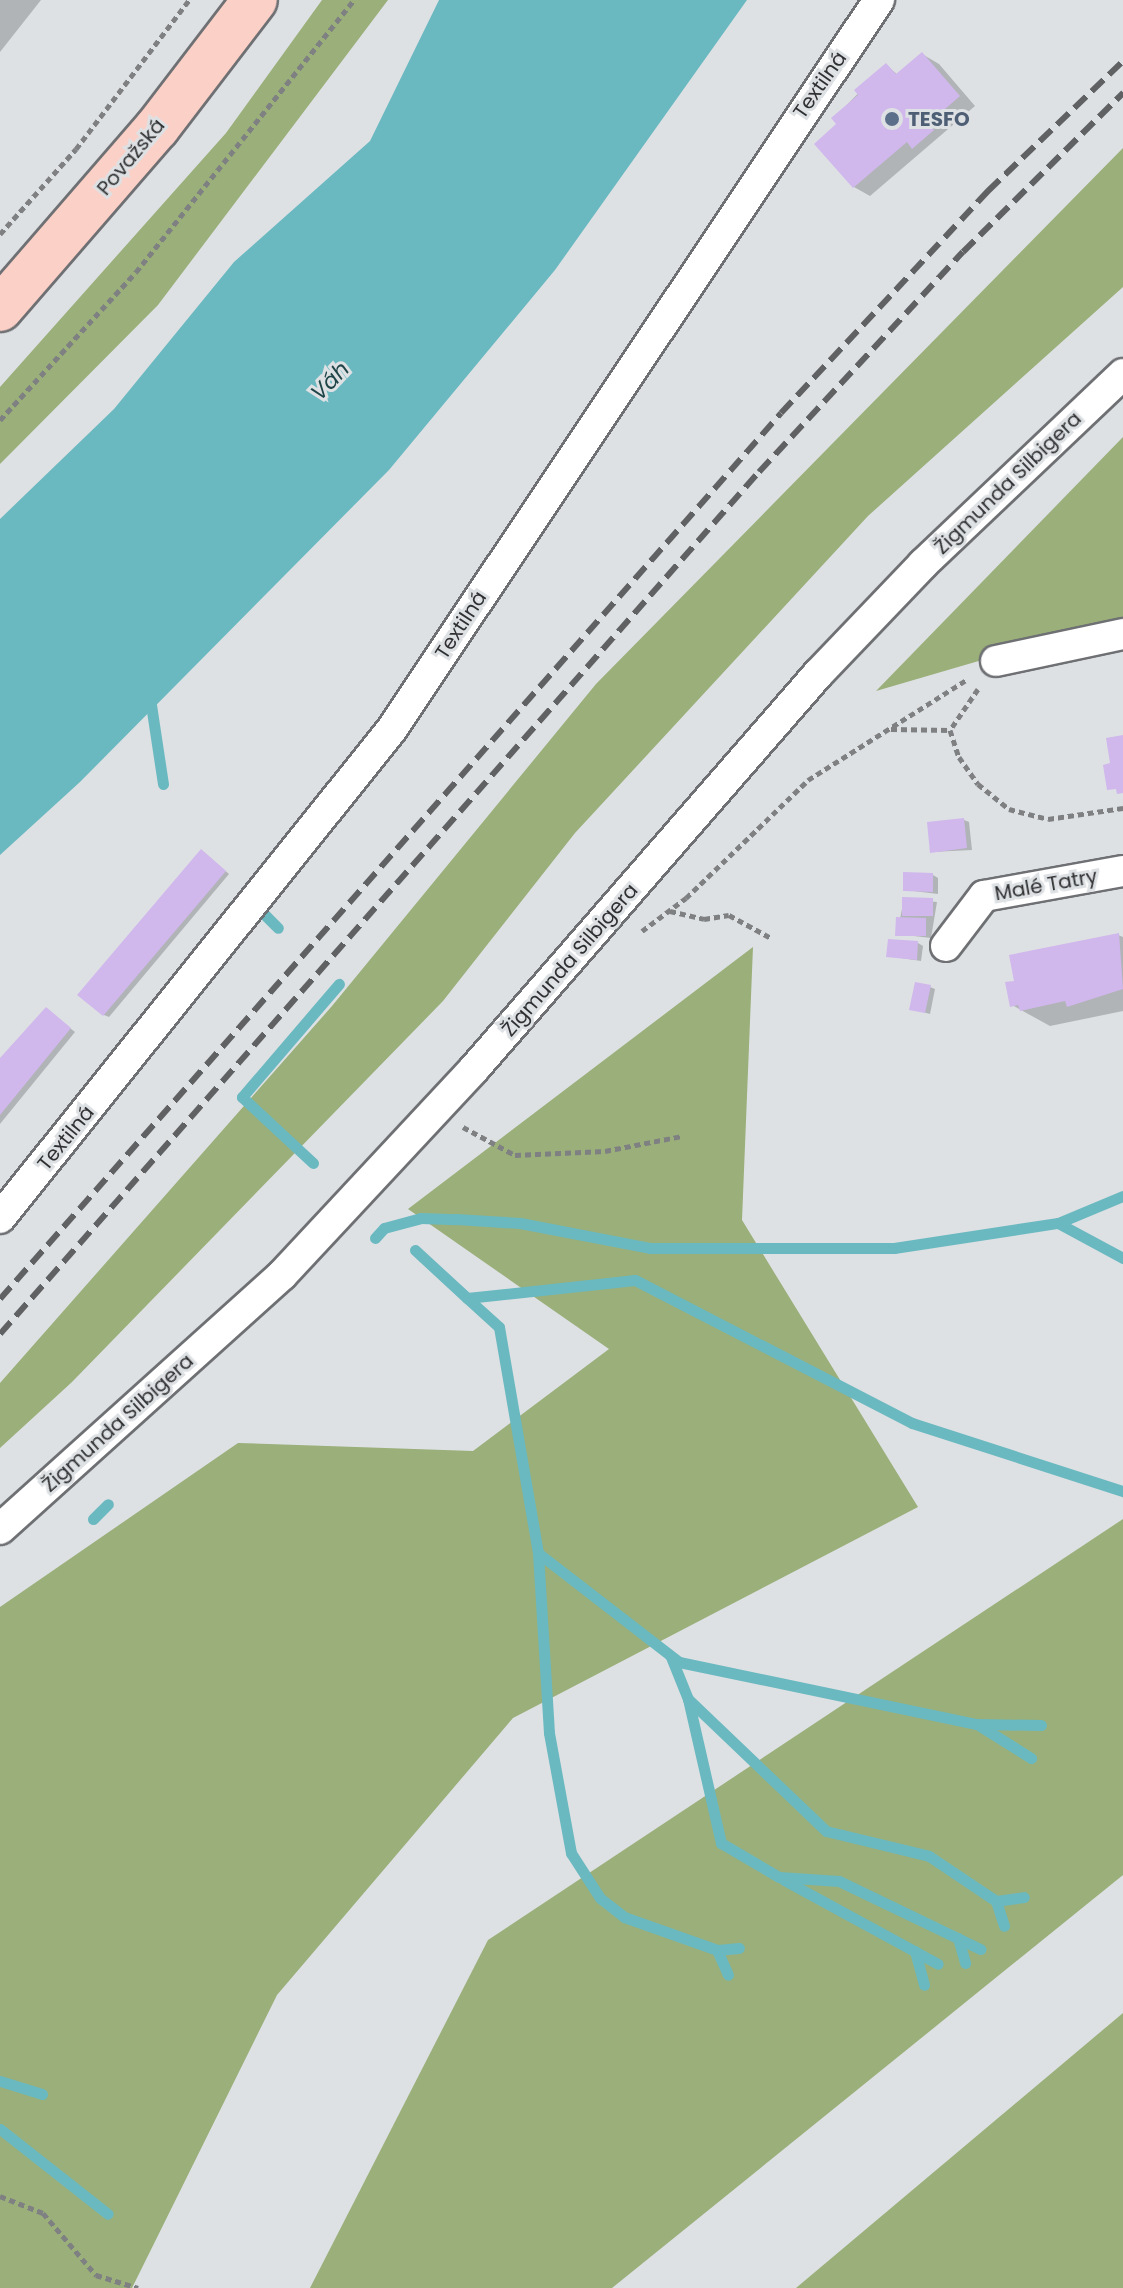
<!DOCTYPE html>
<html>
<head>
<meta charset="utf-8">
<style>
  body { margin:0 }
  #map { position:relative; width:1123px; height:2288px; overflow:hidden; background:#dee1e4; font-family:Poppins,sans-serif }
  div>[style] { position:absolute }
  .forest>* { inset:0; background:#9aaf79 }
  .water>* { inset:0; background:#6bb9c0 }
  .shadow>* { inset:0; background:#0003 }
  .stream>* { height:11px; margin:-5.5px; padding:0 5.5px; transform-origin:5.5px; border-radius:5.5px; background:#6bb9c0 }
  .building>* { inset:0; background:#d0b7ec }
  .path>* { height:5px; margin-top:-2.5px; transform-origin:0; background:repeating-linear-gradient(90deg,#7e8082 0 6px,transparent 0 10px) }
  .roads { filter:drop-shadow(2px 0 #6e7073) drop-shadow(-2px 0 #6e7073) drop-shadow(0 2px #6e7073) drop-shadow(0 -2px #6e7073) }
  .street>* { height:30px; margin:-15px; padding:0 15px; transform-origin:15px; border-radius:15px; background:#fff }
  .primary>* { height:44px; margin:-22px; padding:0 22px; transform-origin:22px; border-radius:22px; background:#fbd0c7 }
  .rail>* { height:6px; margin-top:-3px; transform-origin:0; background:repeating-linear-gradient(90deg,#5f6163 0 16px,transparent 0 24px) }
  .dots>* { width:22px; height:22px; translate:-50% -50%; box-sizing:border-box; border:4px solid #dee1e4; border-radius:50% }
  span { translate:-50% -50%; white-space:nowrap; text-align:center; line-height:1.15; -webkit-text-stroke:6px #dee1e4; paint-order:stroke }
  .street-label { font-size:20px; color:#2f3031 }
  .service-label { font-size:20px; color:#4e5e75; font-weight:700 }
  .left { translate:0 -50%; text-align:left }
  .water-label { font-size:22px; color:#1f4548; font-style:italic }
</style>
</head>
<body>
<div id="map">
  <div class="forest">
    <i style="clip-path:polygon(322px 0,388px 0,158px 305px,0 464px,0 387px,226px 133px)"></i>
    <i style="clip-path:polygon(1123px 148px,1123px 287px,868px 516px,575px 833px,443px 1001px,72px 1382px,0 1448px,0 1383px,332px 1006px,596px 684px)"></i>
    <i style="clip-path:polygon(1123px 437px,1123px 619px,876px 691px)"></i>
    <i style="clip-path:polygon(753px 947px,742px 1220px,918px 1507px,513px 1718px,277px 1995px,132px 2288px,0 2288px,0 1607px,238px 1443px,473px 1451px,609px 1349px,408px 1209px)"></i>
    <i style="clip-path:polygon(1123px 1519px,1123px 1875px,612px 2288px,310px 2288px,488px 1940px)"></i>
    <i style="clip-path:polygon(1123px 2013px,1123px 2288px,796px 2288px)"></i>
  </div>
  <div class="water">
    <i style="clip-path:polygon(439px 0,747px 0,555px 270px,389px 470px,80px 782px,0 855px,0 519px,114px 409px,234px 262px,370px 141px)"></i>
  </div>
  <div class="shadow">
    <i style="clip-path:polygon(0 0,41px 0,0 52px)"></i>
    <i style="clip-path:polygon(922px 54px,939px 64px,975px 106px,870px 196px,854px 187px,840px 124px,834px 118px,886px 65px,898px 75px)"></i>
    <i style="clip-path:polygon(964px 820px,969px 822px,972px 850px,932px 852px)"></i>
    <i style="clip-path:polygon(206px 854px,229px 874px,109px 1017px,104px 1015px,79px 994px)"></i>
    <i style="clip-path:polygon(933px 875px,938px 878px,938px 894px,905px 890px)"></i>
    <i style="clip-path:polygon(904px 899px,937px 902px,931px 938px,897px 934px)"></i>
    <i style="clip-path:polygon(1118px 935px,1123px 937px,1123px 1011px,1050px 1026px,1012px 1005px)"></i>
    <i style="clip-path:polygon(918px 943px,923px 946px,921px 961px,888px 956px)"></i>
    <i style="clip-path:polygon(930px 987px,935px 989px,930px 1014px,912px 1009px)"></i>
    <i style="clip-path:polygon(51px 1013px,75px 1032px,0 1124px,0 1064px)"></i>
  </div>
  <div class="stream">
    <i style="left:150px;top:698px;width:87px;rotate:81.4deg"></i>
    <i style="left:263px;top:913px;width:21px;rotate:45deg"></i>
    <i style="left:313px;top:1163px;width:97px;rotate:-137.1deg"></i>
    <i style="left:242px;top:1097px;width:149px;rotate:-49.4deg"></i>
    <i style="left:1058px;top:1223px;width:74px;rotate:28.3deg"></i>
    <i style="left:375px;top:1238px;width:13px;rotate:-48deg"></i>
    <i style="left:384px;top:1228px;width:38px;rotate:-15deg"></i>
    <i style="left:421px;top:1218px;width:35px;rotate:2deg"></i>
    <i style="left:456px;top:1219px;width:64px;rotate:3.6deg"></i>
    <i style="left:520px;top:1223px;width:132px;rotate:10.9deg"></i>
    <i style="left:650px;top:1248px;width:244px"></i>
    <i style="left:894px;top:1248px;width:166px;rotate:-8.7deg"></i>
    <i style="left:1058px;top:1223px;width:70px;rotate:-22.6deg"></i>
    <i style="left:415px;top:1250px;width:71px;rotate:42.7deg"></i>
    <i style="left:467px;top:1298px;width:169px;rotate:-6.1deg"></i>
    <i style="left:635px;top:1280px;width:312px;rotate:27.3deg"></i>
    <i style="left:912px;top:1423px;width:222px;rotate:17.9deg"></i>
    <i style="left:467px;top:1298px;width:43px;rotate:42.2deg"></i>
    <i style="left:499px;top:1327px;width:229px;rotate:80.2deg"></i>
    <i style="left:538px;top:1553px;width:178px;rotate:37.7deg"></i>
    <i style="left:679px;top:1662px;width:304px;rotate:11.8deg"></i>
    <i style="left:977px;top:1724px;width:64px;rotate:0.9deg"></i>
    <i style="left:93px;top:1519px;width:21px;rotate:-45deg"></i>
    <i style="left:538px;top:1553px;width:180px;rotate:86.5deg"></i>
    <i style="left:549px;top:1733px;width:122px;rotate:79.6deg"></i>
    <i style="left:571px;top:1853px;width:54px;rotate:57.2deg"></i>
    <i style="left:600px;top:1898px;width:31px;rotate:38deg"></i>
    <i style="left:624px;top:1917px;width:99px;rotate:19.5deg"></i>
    <i style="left:717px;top:1950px;width:22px;rotate:-5deg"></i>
    <i style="left:671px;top:1657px;width:45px;rotate:68deg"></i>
    <i style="left:688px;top:1699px;width:191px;rotate:43.7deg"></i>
    <i style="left:826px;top:1831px;width:106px;rotate:13.6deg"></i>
    <i style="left:929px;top:1856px;width:81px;rotate:33.9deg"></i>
    <i style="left:996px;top:1901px;width:28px;rotate:-8deg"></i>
    <i style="left:688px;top:1699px;width:148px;rotate:77.1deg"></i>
    <i style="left:721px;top:1843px;width:67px;rotate:30.4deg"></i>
    <i style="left:779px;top:1877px;width:60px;rotate:3.8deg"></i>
    <i style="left:839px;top:1881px;width:157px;rotate:25.7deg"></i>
    <i style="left:977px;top:1724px;width:64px;rotate:32.2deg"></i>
    <i style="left:784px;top:1880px;width:175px;rotate:28.6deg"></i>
    <i style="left:996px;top:1901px;width:26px;rotate:72deg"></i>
    <i style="left:958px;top:1938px;width:26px;rotate:74deg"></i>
    <i style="left:717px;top:1950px;width:27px;rotate:66deg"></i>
    <i style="left:915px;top:1951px;width:35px;rotate:75deg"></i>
    <i style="left:0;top:2081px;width:44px;rotate:17.2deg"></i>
    <i style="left:0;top:2129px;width:137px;rotate:38.2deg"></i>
  </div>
  <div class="building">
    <i style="clip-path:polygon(922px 52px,960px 96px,929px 123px,934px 130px,912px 149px,907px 142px,853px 188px,814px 144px,836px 124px,831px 118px,858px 95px,854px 90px,886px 63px,896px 74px)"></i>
    <i style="clip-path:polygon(1123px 735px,1123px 793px,1117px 794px,1116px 789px,1107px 790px,1103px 765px,1110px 763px,1106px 738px)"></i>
    <i style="clip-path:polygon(964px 818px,967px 848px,930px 853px,927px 822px)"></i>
    <i style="clip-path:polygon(201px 849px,226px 871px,103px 1016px,77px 995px)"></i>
    <i style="clip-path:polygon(903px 872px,933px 873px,933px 892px,903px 891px)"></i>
    <i style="clip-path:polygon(902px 897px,933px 898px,933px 916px,902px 916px)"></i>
    <i style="clip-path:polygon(896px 917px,926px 918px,926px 936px,895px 936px)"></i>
    <i style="clip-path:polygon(1119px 933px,1123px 989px,1067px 1007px,1065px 1001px,1020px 1011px,1018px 1005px,1010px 1007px,1005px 982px,1014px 981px,1009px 955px)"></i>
    <i style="clip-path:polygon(888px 939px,918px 941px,917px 960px,886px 957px)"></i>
    <i style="clip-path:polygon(915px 982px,931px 985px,925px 1013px,909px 1010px)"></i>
    <i style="clip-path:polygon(46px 1007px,71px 1028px,0 1115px,0 1058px)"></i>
  </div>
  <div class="path">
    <i style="left:0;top:234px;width:114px;rotate:-48.2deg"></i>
    <i style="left:76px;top:149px;width:187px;rotate:-52.8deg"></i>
    <i style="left:0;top:420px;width:201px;rotate:-47.4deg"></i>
    <i style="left:136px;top:272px;width:349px;rotate:-51.3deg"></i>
    <i style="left:978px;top:689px;width:50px;rotate:124.3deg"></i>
    <i style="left:950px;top:730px;width:28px;rotate:72deg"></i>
    <i style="left:959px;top:757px;width:33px;rotate:55deg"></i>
    <i style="left:978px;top:784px;width:40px;rotate:39deg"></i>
    <i style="left:1009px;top:809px;width:40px;rotate:14.4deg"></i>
    <i style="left:1048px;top:819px;width:76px;rotate:-8.3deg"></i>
    <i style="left:891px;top:729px;width:59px;rotate:1deg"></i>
    <i style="left:670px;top:911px;width:35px;rotate:13deg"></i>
    <i style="left:704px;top:919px;width:25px;rotate:-9deg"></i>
    <i style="left:729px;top:915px;width:48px;rotate:28.7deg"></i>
    <i style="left:642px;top:931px;width:55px;rotate:-36.9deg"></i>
    <i style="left:686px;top:898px;width:170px;rotate:-44deg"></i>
    <i style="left:808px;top:780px;width:189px;rotate:-32.3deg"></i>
    <i style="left:463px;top:1127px;width:59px;rotate:28.3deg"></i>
    <i style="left:515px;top:1155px;width:90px;rotate:-2.5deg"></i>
    <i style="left:605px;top:1151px;width:78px;rotate:-11deg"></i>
    <i style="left:0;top:2196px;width:46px;rotate:21.6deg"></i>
    <i style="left:43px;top:2213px;width:82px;rotate:49.5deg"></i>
    <i style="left:96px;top:2275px;width:44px;rotate:17.2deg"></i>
  </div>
  <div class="roads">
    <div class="street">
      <i style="left:996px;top:661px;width:130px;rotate:-12deg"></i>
      <i style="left:946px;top:946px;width:63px;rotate:-52.8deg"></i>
      <i style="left:984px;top:896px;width:141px;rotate:-10.2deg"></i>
      <i style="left:0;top:1218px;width:627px;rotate:-51.28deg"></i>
      <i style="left:392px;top:729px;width:877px;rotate:-56.26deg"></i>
      <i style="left:0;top:1529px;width:380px;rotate:-42deg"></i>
      <i style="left:282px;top:1275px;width:282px;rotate:-47deg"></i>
      <i style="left:474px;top:1069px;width:524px;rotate:-48.95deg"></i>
      <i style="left:818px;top:674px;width:152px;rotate:-46.3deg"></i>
      <i style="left:923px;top:564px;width:276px;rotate:-43.5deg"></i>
    </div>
    <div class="primary">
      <i style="left:0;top:309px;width:240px;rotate:-49.1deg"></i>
      <i style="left:157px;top:128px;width:161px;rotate:-52.6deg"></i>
    </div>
  </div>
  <div class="rail">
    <i style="left:0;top:1299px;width:1181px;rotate:-48.6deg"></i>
    <i style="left:781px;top:413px;width:304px;rotate:-47deg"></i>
    <i style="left:988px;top:191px;width:187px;rotate:-43.9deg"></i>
    <i style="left:0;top:1334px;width:1149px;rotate:-48.64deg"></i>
    <i style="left:759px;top:472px;width:300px;rotate:-47.2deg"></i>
    <i style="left:963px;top:252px;width:226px;rotate:-44.8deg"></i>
  </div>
  <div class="dots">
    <i style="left:892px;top:119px;background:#5c6f8a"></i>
  </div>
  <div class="street-label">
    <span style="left:820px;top:85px;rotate:-55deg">Textilná</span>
    <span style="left:131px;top:157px;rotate:-50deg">Považská</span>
    <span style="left:1008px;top:483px;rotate:-44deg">Žigmunda Silbigera</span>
    <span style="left:461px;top:625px;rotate:-57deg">Textilná</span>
    <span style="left:1046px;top:885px;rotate:-10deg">Malé Tatry</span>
    <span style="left:570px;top:960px;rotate:-49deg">Žigmunda Silbigera</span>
    <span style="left:66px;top:1138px;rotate:-51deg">Textilná</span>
    <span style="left:118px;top:1423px;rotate:-42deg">Žigmunda Silbigera</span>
  </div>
  <div class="service-label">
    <span class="left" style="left:908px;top:119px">TESFO</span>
  </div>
  <div class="water-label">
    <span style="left:330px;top:381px;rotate:-46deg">Váh</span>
  </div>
</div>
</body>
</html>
